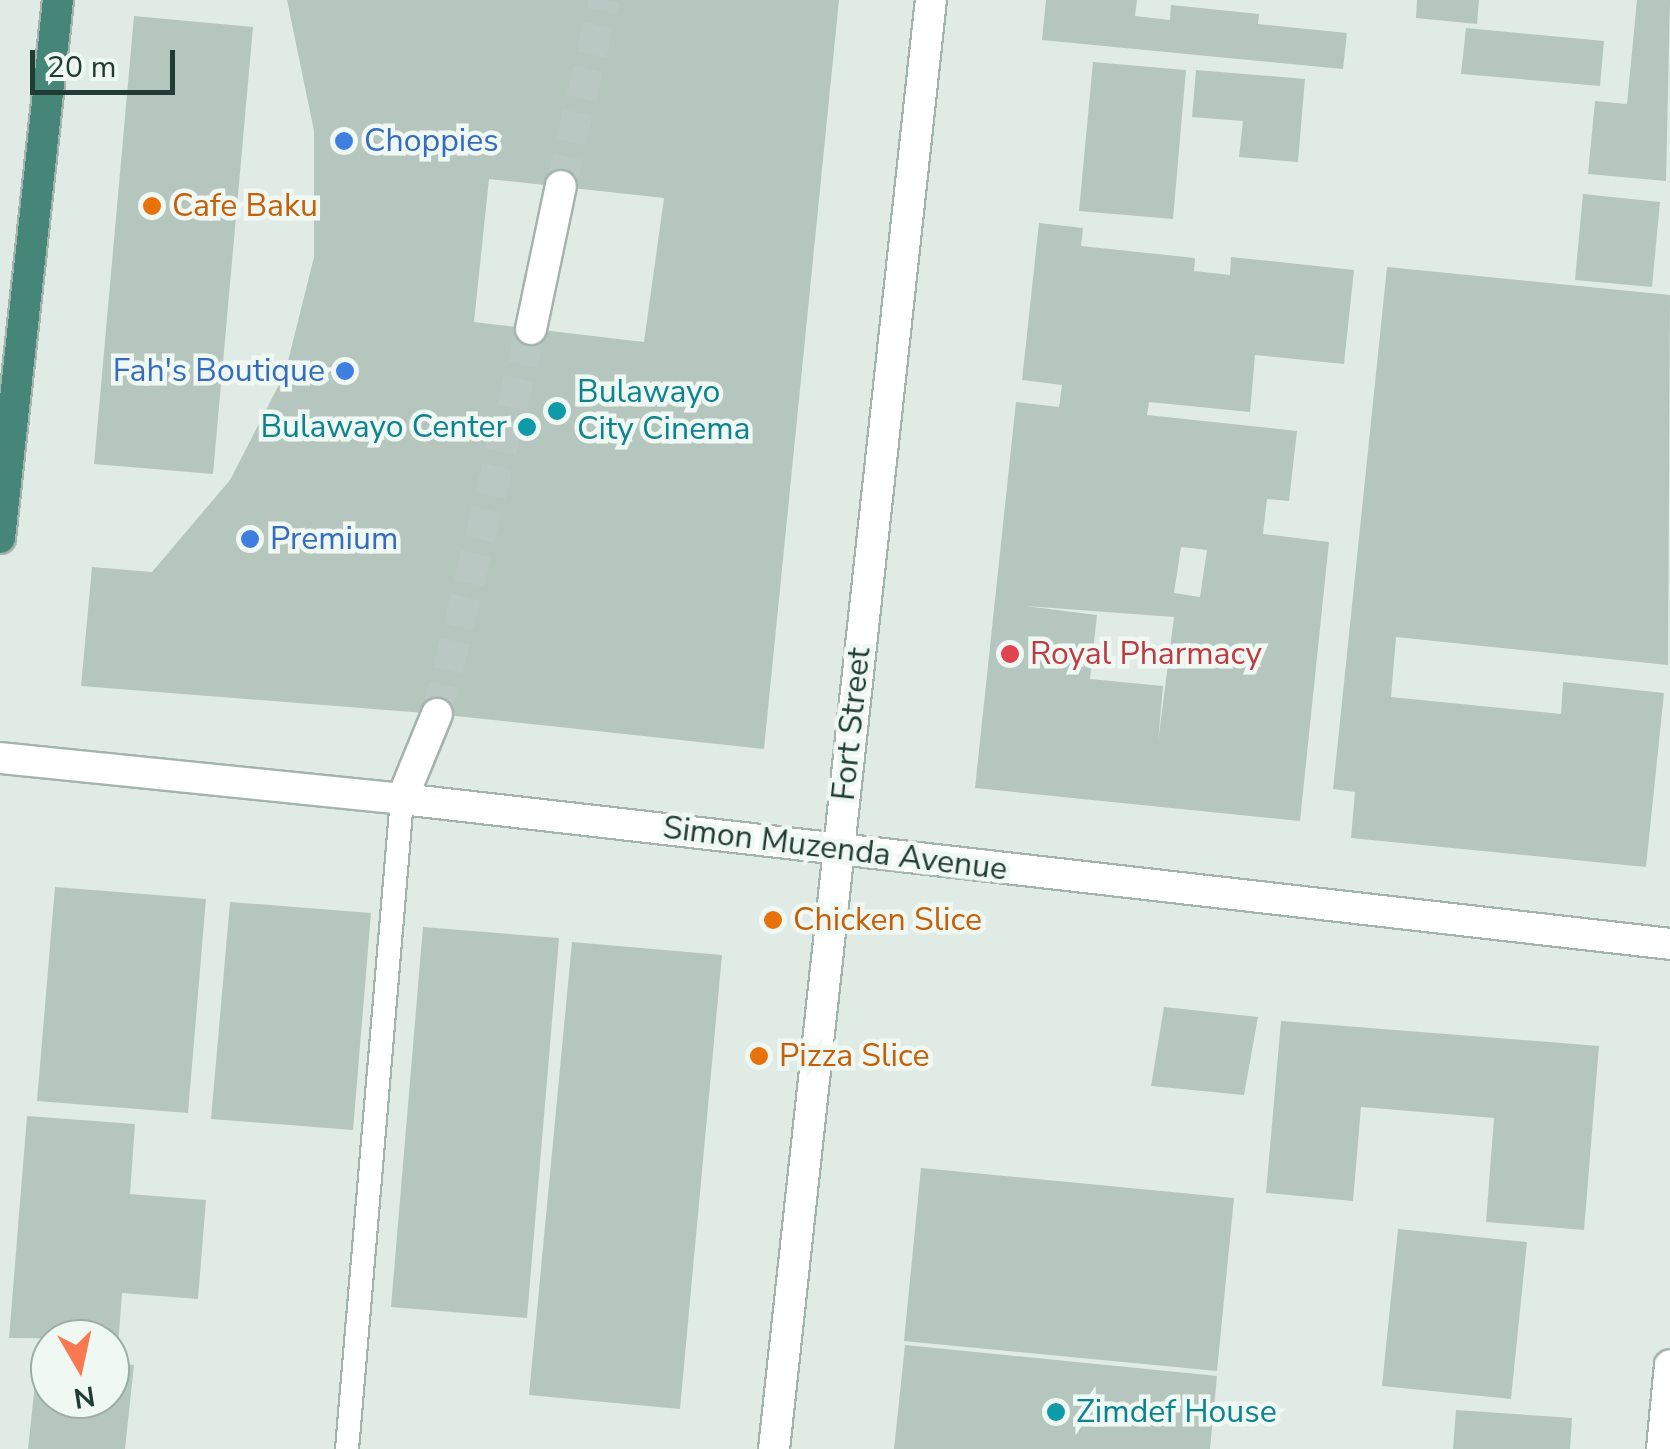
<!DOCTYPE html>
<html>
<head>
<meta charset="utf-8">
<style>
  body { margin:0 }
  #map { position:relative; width:1670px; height:1449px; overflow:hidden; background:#e0ebe6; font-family:"Nunito Sans",sans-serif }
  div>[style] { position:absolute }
  .building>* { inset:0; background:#b5c6bf }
  .pedestrian-tunnel>* { height:30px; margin-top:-15px; transform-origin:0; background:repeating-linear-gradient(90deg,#bac8c3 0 30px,transparent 0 45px) }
  .roads { filter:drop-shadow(2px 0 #a3b3ad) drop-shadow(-2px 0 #a3b3ad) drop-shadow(0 2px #a3b3ad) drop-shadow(0 -2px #a3b3ad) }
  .service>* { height:22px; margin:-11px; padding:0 11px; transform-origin:11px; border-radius:11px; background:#fff }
  .pedestrian>* { height:30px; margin:-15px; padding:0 15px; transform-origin:15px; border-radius:15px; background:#fff }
  .minor>* { height:30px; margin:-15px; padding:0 15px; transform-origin:15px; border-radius:15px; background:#fff }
  .tertiary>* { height:30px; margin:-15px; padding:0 15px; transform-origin:15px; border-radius:15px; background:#fff }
  .trunk>* { height:30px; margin:-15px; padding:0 15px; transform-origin:15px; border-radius:15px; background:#468678 }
  .dots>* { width:28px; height:28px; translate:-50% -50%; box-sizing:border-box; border:5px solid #f0f8f4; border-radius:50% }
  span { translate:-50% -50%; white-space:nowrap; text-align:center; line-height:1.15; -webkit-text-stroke:9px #f0f8f4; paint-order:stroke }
  .shop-label { font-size:32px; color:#366cbe }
  .left { translate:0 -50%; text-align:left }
  .right { translate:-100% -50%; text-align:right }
  .food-label { font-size:32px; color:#c56008 }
  .culture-label { font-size:32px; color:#0d838f }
  .health-label { font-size:32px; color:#be3a42 }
  .street-label { font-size:32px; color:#203c35 }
  .north { position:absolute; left:30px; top:1319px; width:100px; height:100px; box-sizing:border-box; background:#f0f8f4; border:2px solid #9dada8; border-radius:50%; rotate:171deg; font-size:28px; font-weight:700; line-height:40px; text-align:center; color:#203c35 }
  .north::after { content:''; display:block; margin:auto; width:35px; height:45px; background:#f87951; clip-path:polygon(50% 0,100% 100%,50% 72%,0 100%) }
  .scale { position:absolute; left:30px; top:50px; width:145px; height:45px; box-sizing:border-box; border:5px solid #203c35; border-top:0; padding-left:12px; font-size:30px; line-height:35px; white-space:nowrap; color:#203c35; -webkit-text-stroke:8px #f0f8f4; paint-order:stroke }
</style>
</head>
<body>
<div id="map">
  <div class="building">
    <i style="clip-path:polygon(evenodd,287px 0,839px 0,764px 749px,437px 714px,81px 686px,92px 567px,152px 572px,230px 480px,285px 373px,314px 257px,314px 131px,287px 0,489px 179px,664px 198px,644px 342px,474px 322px,489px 179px)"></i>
    <i style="clip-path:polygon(1046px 0,1137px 0,1135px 16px,1170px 20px,1171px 5px,1259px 14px,1258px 24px,1347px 33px,1343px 69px,1042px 40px)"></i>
    <i style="clip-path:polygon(1417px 0,1479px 0,1477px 24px,1416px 18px)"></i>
    <i style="clip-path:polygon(1637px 0,1670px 0,1666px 181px,1588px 174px,1595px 101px,1627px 104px)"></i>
    <i style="clip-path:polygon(134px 16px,253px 27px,213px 474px,94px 464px)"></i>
    <i style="clip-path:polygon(1466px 28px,1604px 41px,1600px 86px,1461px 74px)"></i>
    <i style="clip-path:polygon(1093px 62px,1186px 70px,1173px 219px,1079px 211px)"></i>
    <i style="clip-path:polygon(1196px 70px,1305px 79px,1298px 162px,1239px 157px,1243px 121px,1192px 117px)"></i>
    <i style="clip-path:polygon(1583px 194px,1660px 202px,1652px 287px,1575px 280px)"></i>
    <i style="clip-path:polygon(evenodd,1039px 223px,1083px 228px,1081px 246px,1195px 258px,1194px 271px,1230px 275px,1231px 257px,1354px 270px,1344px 364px,1255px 355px,1250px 412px,1149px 402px,1147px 415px,1297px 431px,1289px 501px,1267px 499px,1263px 534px,1329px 542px,1300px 821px,975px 788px,1016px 402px,1059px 407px,1062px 385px,1022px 380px,1039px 223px,1181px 547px,1207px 550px,1200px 597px,1174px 593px,1181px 547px,1039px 223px,1025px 606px,1174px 617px,1158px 742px,1163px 686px,1090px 679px,1097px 615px,1025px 606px)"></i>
    <i style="clip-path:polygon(1387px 267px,1670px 295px,1668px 665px,1396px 637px,1391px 697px,1561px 714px,1563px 682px,1664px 693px,1646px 867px,1351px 838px,1355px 792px,1333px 789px)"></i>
    <i style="clip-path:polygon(55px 887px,206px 899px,188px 1113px,37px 1101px)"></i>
    <i style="clip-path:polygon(230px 902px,371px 913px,353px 1130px,211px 1119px)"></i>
    <i style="clip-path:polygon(423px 927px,559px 938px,527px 1318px,391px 1307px)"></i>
    <i style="clip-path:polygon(572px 942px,722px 955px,680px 1409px,529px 1395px)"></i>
    <i style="clip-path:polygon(1164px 1007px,1258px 1017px,1244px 1095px,1151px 1086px)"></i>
    <i style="clip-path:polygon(1281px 1021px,1599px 1046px,1584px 1230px,1486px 1222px,1494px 1118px,1361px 1107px,1353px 1201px,1266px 1193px)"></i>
    <i style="clip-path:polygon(27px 1116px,135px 1124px,130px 1194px,206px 1200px,198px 1299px,122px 1293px,118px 1347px,110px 1346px,110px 1339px,9px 1338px)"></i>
    <i style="clip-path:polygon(921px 1168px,1234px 1198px,1217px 1371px,904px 1341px)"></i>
    <i style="clip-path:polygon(1398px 1229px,1527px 1242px,1511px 1399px,1382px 1386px)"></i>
    <i style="clip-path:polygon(905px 1345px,1217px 1376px,1210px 1449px,894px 1449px)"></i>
    <i style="clip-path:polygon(38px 1355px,50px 1356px,50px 1399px,110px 1399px,110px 1363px,134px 1365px,125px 1449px,28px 1449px)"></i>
    <i style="clip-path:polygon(1456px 1410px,1572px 1418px,1570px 1449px,1453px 1449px)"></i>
  </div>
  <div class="pedestrian-tunnel">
    <i style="left:561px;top:186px;width:191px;rotate:-77deg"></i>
    <i style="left:437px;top:714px;width:396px;rotate:-76.3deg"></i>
  </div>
  <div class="roads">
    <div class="service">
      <i style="left:347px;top:1449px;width:652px;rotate:-85.16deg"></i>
    </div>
    <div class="pedestrian">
      <i style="left:531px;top:329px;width:146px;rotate:-78.2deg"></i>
      <i style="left:402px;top:799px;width:92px;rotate:-67.6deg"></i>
    </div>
    <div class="minor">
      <i style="left:0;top:758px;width:404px;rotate:5.8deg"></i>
      <i style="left:402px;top:799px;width:1276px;rotate:6.52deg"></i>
      <i style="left:774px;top:1449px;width:1457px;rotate:-83.82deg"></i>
    </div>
    <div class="tertiary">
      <i style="left:1662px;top:1449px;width:84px;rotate:-84.6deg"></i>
    </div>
    <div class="trunk">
      <i style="left:0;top:538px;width:541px;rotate:-83.85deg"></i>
    </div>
  </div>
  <div class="dots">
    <i style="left:344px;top:141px;background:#3f7fe0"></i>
    <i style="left:152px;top:206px;background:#e8710a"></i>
    <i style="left:345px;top:371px;background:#3f7fe0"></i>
    <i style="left:557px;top:411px;background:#0f9aa8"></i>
    <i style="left:527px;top:427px;background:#0f9aa8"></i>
    <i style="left:250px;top:539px;background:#3f7fe0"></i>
    <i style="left:1010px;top:654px;background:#e0444e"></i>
    <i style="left:773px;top:920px;background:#e8710a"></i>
    <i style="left:759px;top:1056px;background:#e8710a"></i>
    <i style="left:1056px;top:1412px;background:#0f9aa8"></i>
  </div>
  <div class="shop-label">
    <span class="left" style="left:364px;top:141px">Choppies</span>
    <span class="right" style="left:325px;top:371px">Fah's Boutique</span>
    <span class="left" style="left:270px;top:539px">Premium</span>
  </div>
  <div class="food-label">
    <span class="left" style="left:172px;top:206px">Cafe Baku</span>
    <span class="left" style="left:793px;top:920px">Chicken Slice</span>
    <span class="left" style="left:779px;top:1056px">Pizza Slice</span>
  </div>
  <div class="culture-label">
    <span class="left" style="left:577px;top:411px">Bulawayo<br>City Cinema</span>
    <span class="right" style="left:507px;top:427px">Bulawayo Center</span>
    <span class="left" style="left:1076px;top:1412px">Zimdef House</span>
  </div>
  <div class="health-label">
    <span class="left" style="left:1030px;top:654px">Royal Pharmacy</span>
  </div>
  <div class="street-label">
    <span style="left:852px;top:724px;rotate:-84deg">Fort Street</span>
    <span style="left:835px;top:849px;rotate:7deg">Simon Muzenda Avenue</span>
  </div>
  <div class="north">N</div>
  <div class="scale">20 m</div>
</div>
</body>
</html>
